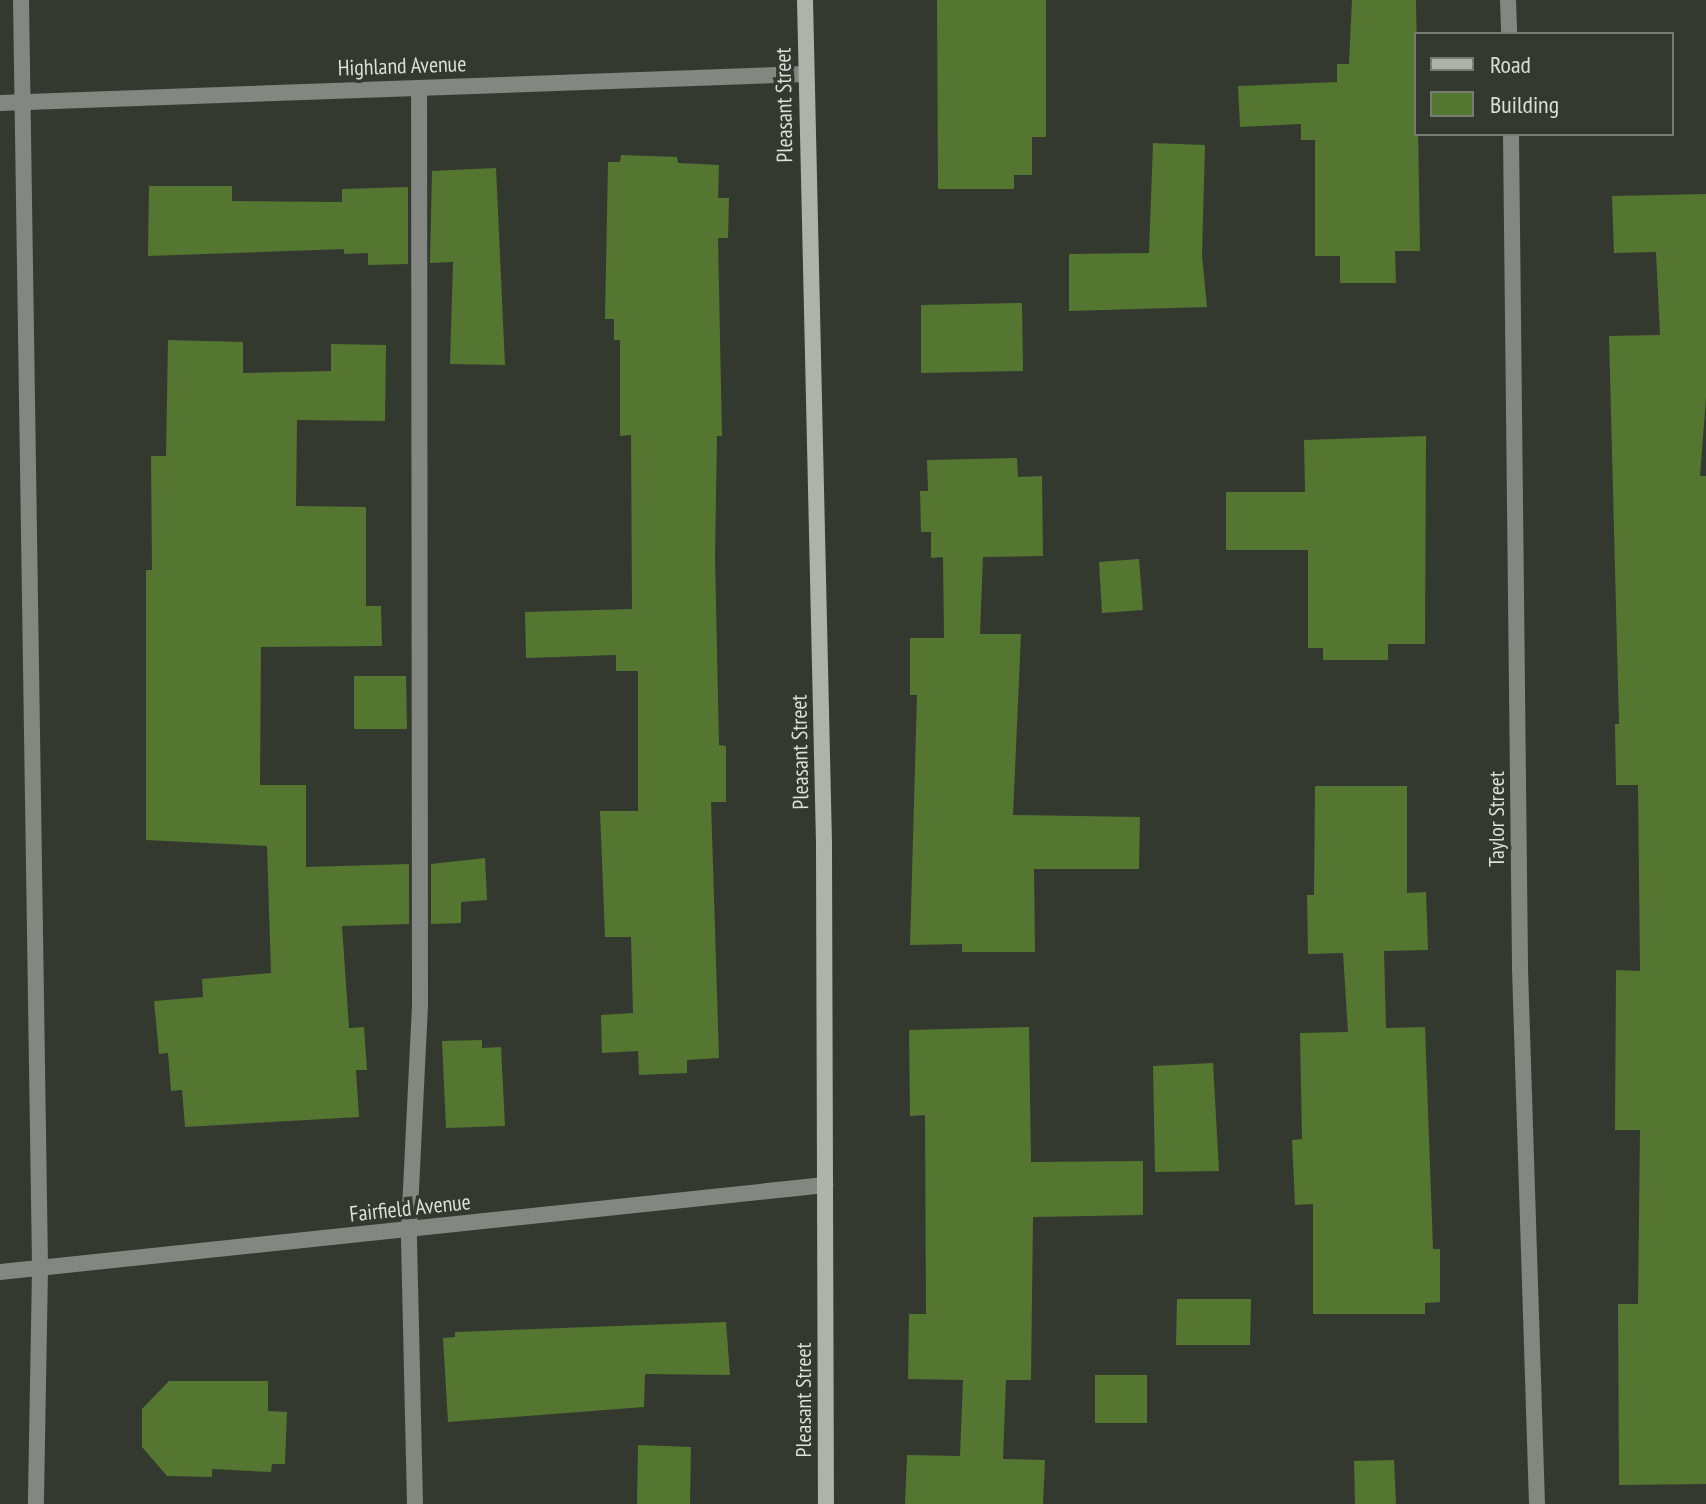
<!DOCTYPE html>
<html>
<head>
<meta charset="utf-8">
<style>
  body { margin:0 }
  #map { position:relative; width:1706px; height:1504px; overflow:hidden; background:#343930; font-family:"PT Sans Narrow",sans-serif }
  div>[style] { position:absolute }
  .building>* { inset:0; background:#547631 }
  .lane>* { height:16px; margin:-8px; padding:0 8px; transform-origin:8px; border-radius:8px; background:#838681 }
  .street>* { height:16px; margin:-8px; padding:0 8px; transform-origin:8px; border-radius:8px; background:#838681 }
  .secondary>* { height:16px; margin:-8px; padding:0 8px; transform-origin:8px; border-radius:8px; background:#aeb2ab }
  span { translate:-50% -50%; white-space:nowrap; text-align:center; line-height:1.15; -webkit-text-stroke:7px #343930; paint-order:stroke }
  .street-label { font-size:22px; color:#dcdfda }
  .legend { position:absolute; left:1414px; top:32px; width:260px; height:104px; box-sizing:border-box; background:#343930; border:2px solid #777b74; margin:0; padding:10px 14px; list-style:none; font-size:24px; color:#dcdfda }
  .legend li { display:flex; align-items:center; gap:16px; height:40px }
  .legend b { width:40px; border:2px solid #777b74 }
</style>
</head>
<body>
<div id="map">
  <div class="building">
    <i style="clip-path:polygon(937px 0,1046px 0,1046px 137px,1032px 137px,1032px 175px,1014px 175px,1014px 189px,938px 189px)"></i>
    <i style="clip-path:polygon(1352px 0,1416px 0,1420px 251px,1395px 251px,1396px 283px,1340px 283px,1340px 256px,1315px 256px,1315px 140px,1301px 140px,1301px 124px,1240px 127px,1238px 86px,1337px 82px,1337px 64px,1349px 64px)"></i>
    <i style="clip-path:polygon(1153px 143px,1205px 145px,1202px 256px,1207px 307px,1069px 311px,1069px 254px,1149px 253px)"></i>
    <i style="clip-path:polygon(621px 155px,677px 157px,678px 163px,719px 165px,718px 198px,729px 198px,728px 238px,718px 238px,722px 436px,717px 436px,715px 556px,719px 745px,726px 746px,726px 802px,711px 802px,719px 1058px,687px 1060px,687px 1073px,639px 1075px,638px 1051px,602px 1053px,601px 1015px,633px 1013px,631px 937px,605px 937px,600px 811px,638px 811px,638px 671px,616px 671px,616px 655px,526px 658px,525px 612px,632px 609px,631px 435px,620px 436px,620px 340px,614px 340px,614px 319px,605px 319px,608px 162px,620px 162px)"></i>
    <i style="clip-path:polygon(496px 168px,505px 365px,450px 364px,453px 262px,430px 263px,432px 171px)"></i>
    <i style="clip-path:polygon(149px 186px,232px 186px,232px 201px,342px 202px,342px 189px,408px 187px,408px 264px,368px 265px,368px 253px,344px 254px,344px 249px,148px 256px)"></i>
    <i style="clip-path:polygon(1706px 194px,1706px 398px,1700px 476px,1706px 476px,1706px 1484px,1619px 1485px,1618px 1304px,1638px 1304px,1640px 1130px,1615px 1130px,1616px 970px,1640px 971px,1638px 785px,1616px 785px,1615px 724px,1619px 724px,1609px 336px,1660px 335px,1656px 252px,1614px 253px,1612px 196px)"></i>
    <i style="clip-path:polygon(1022px 303px,1023px 371px,921px 373px,921px 305px)"></i>
    <i style="clip-path:polygon(168px 340px,243px 342px,243px 373px,331px 371px,331px 344px,386px 345px,385px 421px,297px 420px,296px 506px,366px 507px,366px 606px,381px 606px,382px 646px,261px 647px,260px 785px,306px 785px,306px 867px,409px 864px,409px 924px,342px 926px,349px 1028px,364px 1027px,367px 1070px,356px 1070px,359px 1117px,185px 1127px,182px 1090px,171px 1091px,168px 1053px,159px 1054px,154px 1001px,203px 997px,202px 979px,271px 973px,267px 846px,146px 840px,146px 570px,152px 570px,151px 456px,166px 456px)"></i>
    <i style="clip-path:polygon(1426px 436px,1425px 644px,1388px 644px,1388px 660px,1323px 660px,1323px 648px,1308px 648px,1308px 550px,1226px 550px,1226px 492px,1305px 492px,1304px 440px)"></i>
    <i style="clip-path:polygon(1017px 458px,1018px 477px,1042px 476px,1043px 556px,983px 557px,980px 634px,1021px 634px,1013px 815px,1140px 817px,1139px 869px,1034px 869px,1035px 952px,962px 952px,962px 944px,910px 945px,917px 695px,910px 695px,910px 638px,944px 638px,943px 557px,931px 558px,931px 532px,921px 532px,920px 491px,928px 491px,927px 460px)"></i>
    <i style="clip-path:polygon(1139px 559px,1143px 610px,1102px 613px,1099px 562px)"></i>
    <i style="clip-path:polygon(354px 676px,406px 676px,407px 729px,354px 729px)"></i>
    <i style="clip-path:polygon(1315px 786px,1407px 786px,1407px 893px,1426px 892px,1428px 950px,1384px 951px,1386px 1028px,1425px 1027px,1433px 1249px,1440px 1249px,1440px 1302px,1425px 1303px,1425px 1314px,1313px 1314px,1313px 1204px,1295px 1205px,1292px 1140px,1302px 1139px,1300px 1033px,1348px 1032px,1343px 953px,1308px 954px,1307px 895px,1314px 895px)"></i>
    <i style="clip-path:polygon(485px 858px,487px 900px,461px 902px,461px 923px,431px 924px,431px 864px)"></i>
    <i style="clip-path:polygon(1029px 1027px,1031px 1162px,1143px 1161px,1143px 1215px,1033px 1217px,1031px 1380px,1006px 1380px,1003px 1459px,1045px 1460px,1043px 1504px,905px 1504px,907px 1455px,960px 1456px,963px 1380px,908px 1379px,909px 1314px,926px 1314px,925px 1115px,910px 1116px,909px 1030px)"></i>
    <i style="clip-path:polygon(482px 1040px,482px 1048px,501px 1047px,505px 1126px,446px 1128px,442px 1041px)"></i>
    <i style="clip-path:polygon(1213px 1063px,1219px 1171px,1155px 1172px,1153px 1066px)"></i>
    <i style="clip-path:polygon(1177px 1299px,1251px 1299px,1250px 1345px,1176px 1345px)"></i>
    <i style="clip-path:polygon(726px 1322px,730px 1375px,645px 1374px,644px 1407px,448px 1422px,443px 1338px,455px 1337px,455px 1332px)"></i>
    <i style="clip-path:polygon(1095px 1375px,1147px 1375px,1147px 1423px,1095px 1423px)"></i>
    <i style="clip-path:polygon(169px 1381px,268px 1381px,268px 1411px,287px 1412px,285px 1464px,272px 1464px,271px 1472px,212px 1469px,212px 1477px,167px 1476px,142px 1447px,142px 1409px)"></i>
    <i style="clip-path:polygon(638px 1445px,691px 1447px,690px 1504px,637px 1504px)"></i>
    <i style="clip-path:polygon(1394px 1460px,1396px 1504px,1355px 1504px,1354px 1461px)"></i>
  </div>
  <div class="lane">
    <i style="left:415px;top:1504px;width:274px;rotate:-91.3deg"></i>
    <i style="left:409px;top:1230px;width:227px;rotate:-87.2deg"></i>
    <i style="left:420px;top:1003px;width:915px;rotate:-90.06deg"></i>
  </div>
  <div class="street">
    <i style="left:21px;top:0;width:1269px;rotate:89.14deg"></i>
    <i style="left:40px;top:1269px;width:235px;rotate:91deg"></i>
    <i style="left:1508px;top:0;width:34px;rotate:88deg"></i>
    <i style="left:0;top:103px;width:806px;rotate:-2.06deg"></i>
    <i style="left:1511px;top:134px;width:835px;rotate:89.38deg"></i>
    <i style="left:1520px;top:969px;width:535px;rotate:88.18deg"></i>
    <i style="left:0;top:1272px;width:830px;rotate:-6.02deg"></i>
  </div>
  <div class="secondary">
    <i style="left:805px;top:0;width:846px;rotate:88.71deg"></i>
    <i style="left:824px;top:846px;width:658px;rotate:89.83deg"></i>
  </div>
  <div class="street-label">
    <span style="left:402px;top:66px;rotate:-2deg">Highland Avenue</span>
    <span style="left:784px;top:105px;rotate:-91deg">Pleasant Street</span>
    <span style="left:800px;top:752px;rotate:-91deg">Pleasant Street</span>
    <span style="left:1497px;top:819px;rotate:-90deg">Taylor Street</span>
    <span style="left:410px;top:1208px;rotate:-6deg">Fairfield Avenue</span>
    <span style="left:804px;top:1400px;rotate:-90deg">Pleasant Street</span>
  </div>
  <ul class="legend">
  <li><b style="height:10px;background:#aeb2ab"></b>Road</li>
  <li><b style="height:22px;background:#547631"></b>Building</li>
  </ul>
</div>
</body>
</html>
